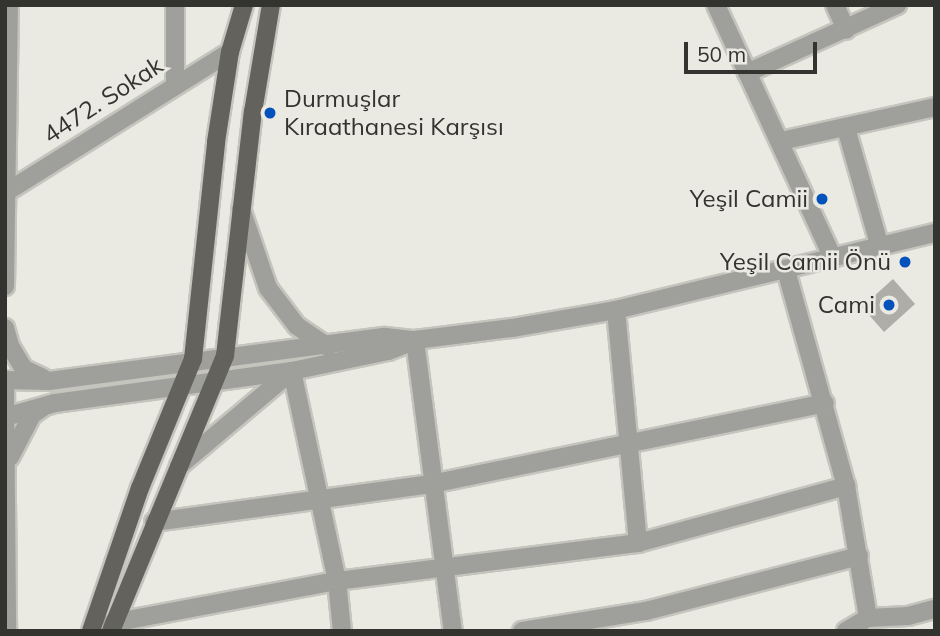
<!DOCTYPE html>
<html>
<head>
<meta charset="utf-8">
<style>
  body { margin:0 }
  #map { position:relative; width:940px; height:636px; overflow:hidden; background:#eae9e2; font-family:Mulish,sans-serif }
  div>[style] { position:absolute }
  .building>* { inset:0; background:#afada7 }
  .roads { filter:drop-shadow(2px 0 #c5c5be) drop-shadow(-2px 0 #c5c5be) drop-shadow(0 2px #c5c5be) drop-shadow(0 -2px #c5c5be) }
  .minor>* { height:18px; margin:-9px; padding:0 9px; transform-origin:9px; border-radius:9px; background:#9f9f9c }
  .major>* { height:18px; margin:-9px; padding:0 9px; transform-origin:9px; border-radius:9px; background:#63625d }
  .dots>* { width:19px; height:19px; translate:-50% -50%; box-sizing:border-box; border:4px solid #eae9e2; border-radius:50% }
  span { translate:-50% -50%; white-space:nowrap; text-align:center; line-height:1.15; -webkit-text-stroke:5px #eae9e2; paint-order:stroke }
  .poi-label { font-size:24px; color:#333330 }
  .left { translate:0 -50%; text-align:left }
  .right { translate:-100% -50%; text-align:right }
  .street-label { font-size:24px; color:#333330 }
  .frame { position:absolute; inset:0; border:7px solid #333330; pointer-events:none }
  .scale { position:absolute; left:684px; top:42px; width:133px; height:32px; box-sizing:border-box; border:4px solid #333330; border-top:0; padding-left:9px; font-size:21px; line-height:24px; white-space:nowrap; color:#333330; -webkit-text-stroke:5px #eae9e2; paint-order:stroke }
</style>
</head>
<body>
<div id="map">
  <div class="building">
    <i style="clip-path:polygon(893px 279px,915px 304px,884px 332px,862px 307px)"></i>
  </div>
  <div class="roads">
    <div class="minor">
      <i style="left:175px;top:5px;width:78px;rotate:90deg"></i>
      <i style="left:716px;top:5px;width:279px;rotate:65.2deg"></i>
      <i style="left:835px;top:5px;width:27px;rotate:66deg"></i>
      <i style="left:747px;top:73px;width:165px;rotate:-24.4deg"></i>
      <i style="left:846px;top:128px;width:124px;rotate:74.1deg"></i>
      <i style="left:781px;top:141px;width:158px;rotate:-12.4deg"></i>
      <i style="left:5px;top:193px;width:266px;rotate:-32.1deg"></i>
      <i style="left:241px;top:209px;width:83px;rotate:71.1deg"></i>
      <i style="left:268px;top:288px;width:48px;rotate:52.7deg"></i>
      <i style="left:297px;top:326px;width:37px;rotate:34deg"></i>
      <i style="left:786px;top:270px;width:224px;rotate:74.5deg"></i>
      <i style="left:846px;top:486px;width:134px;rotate:80.5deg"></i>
      <i style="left:5px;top:286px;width:281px;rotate:-89.2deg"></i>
      <i style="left:616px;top:310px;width:234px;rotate:84.6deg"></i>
      <i style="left:5px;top:328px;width:19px;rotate:74deg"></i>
      <i style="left:10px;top:346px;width:27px;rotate:59deg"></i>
      <i style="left:24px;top:369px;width:21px;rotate:25deg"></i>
      <i style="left:415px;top:340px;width:293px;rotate:82.6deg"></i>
      <i style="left:292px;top:371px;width:215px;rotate:77.9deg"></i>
      <i style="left:337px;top:581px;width:50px;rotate:84.3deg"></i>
      <i style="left:5px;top:380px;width:44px;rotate:1.3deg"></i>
      <i style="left:49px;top:381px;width:339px;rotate:-7.5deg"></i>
      <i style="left:385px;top:337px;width:30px;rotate:6deg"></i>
      <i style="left:415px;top:340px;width:98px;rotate:-7.1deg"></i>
      <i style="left:512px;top:328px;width:106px;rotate:-9.8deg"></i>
      <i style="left:616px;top:310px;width:328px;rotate:-13.6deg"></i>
      <i style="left:5px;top:386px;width:245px;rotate:89.5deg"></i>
      <i style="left:5px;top:417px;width:52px;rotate:-15.6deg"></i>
      <i style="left:55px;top:403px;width:239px;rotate:-7.7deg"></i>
      <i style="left:292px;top:371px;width:98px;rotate:-11.8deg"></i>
      <i style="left:388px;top:351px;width:25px;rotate:-21deg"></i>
      <i style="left:10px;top:457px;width:47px;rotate:-62.4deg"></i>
      <i style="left:32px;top:415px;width:12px;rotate:-35deg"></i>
      <i style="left:179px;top:466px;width:148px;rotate:-40.1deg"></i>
      <i style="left:154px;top:522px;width:280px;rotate:-7.8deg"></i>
      <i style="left:431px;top:484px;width:402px;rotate:-11.6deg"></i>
      <i style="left:112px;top:623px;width:229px;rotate:-10.6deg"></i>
      <i style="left:337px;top:581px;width:303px;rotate:-7.2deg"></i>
      <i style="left:638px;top:543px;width:216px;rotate:-15.3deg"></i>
      <i style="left:522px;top:631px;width:126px;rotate:-9.2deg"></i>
      <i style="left:646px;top:611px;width:220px;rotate:-14.5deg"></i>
      <i style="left:846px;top:631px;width:26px;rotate:-31deg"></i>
      <i style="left:868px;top:618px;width:40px;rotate:-2.9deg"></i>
      <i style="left:908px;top:616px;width:28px;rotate:-15deg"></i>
    </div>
    <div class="major">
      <i style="left:91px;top:631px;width:151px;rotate:-71.1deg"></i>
      <i style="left:140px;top:488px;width:139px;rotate:-67.7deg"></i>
      <i style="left:193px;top:359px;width:218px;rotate:-83.9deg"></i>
      <i style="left:216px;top:142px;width:91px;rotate:-81.2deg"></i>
      <i style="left:230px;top:52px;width:49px;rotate:-73.4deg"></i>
      <i style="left:111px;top:631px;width:298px;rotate:-67.5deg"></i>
      <i style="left:225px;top:356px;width:246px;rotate:-83.5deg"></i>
      <i style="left:253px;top:112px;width:109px;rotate:-80.5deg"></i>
    </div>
  </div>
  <div class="dots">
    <i style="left:270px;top:113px;background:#0352bc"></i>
    <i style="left:822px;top:199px;background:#0352bc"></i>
    <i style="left:905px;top:262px;background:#0352bc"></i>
    <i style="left:889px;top:305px;background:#0352bc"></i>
  </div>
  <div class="poi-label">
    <span class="left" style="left:284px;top:113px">Durmuşlar<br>Kıraathanesi Karşısı</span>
    <span class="right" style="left:808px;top:199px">Yeşil Camii</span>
    <span class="right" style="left:891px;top:262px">Yeşil Camii Önü</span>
    <span class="right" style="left:875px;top:305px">Cami</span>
  </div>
  <div class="street-label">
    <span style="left:103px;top:100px;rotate:-33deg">4472. Sokak</span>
  </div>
  <div class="frame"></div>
  <div class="scale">50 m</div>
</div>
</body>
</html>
